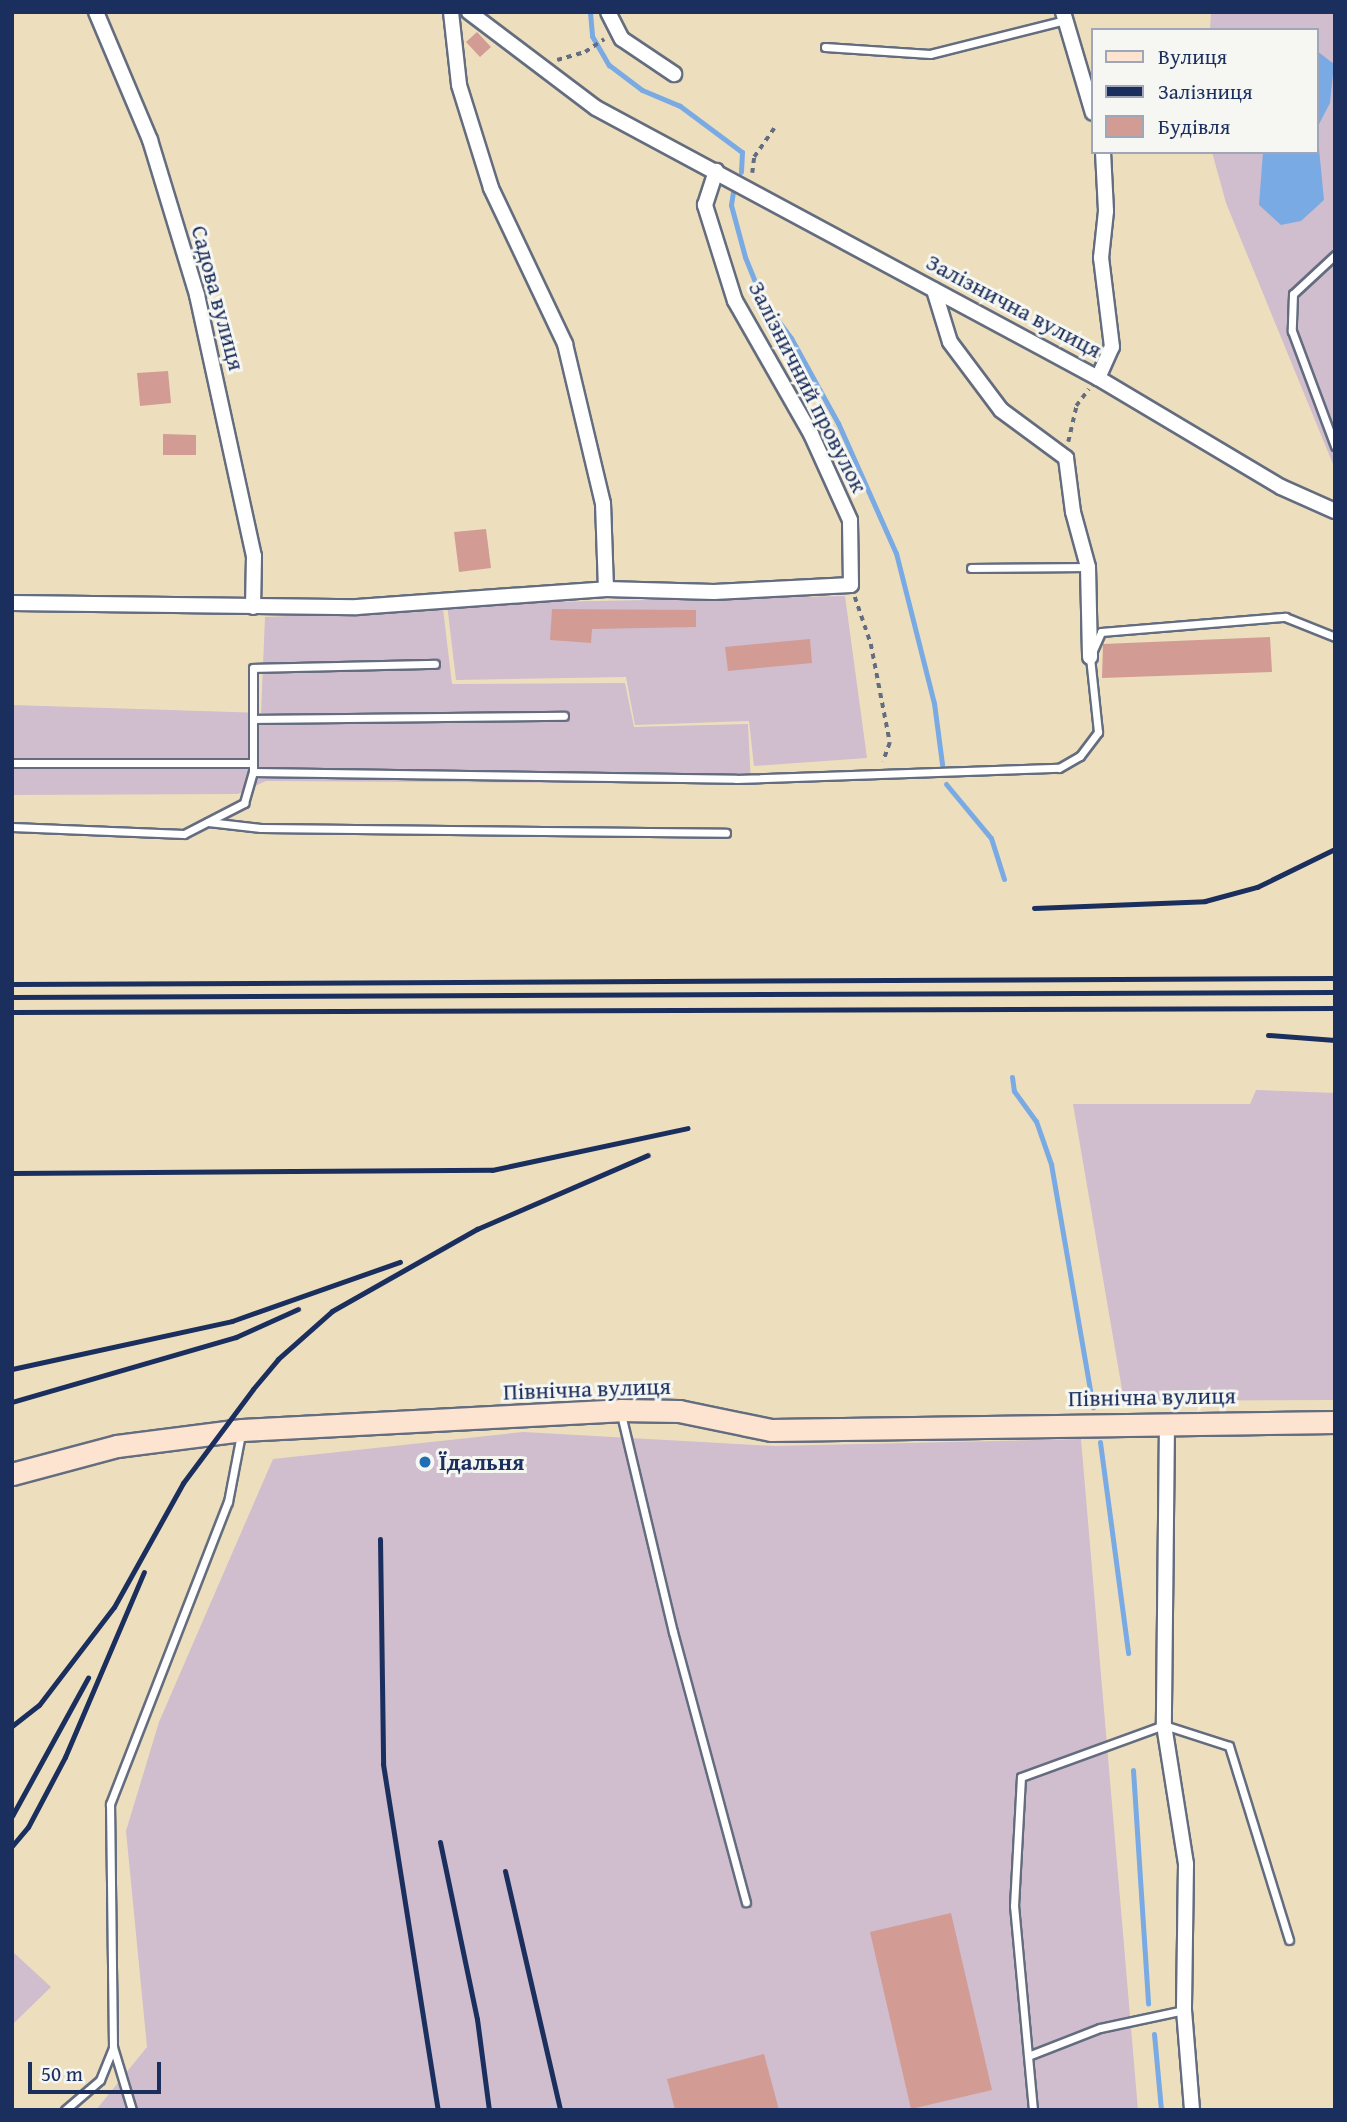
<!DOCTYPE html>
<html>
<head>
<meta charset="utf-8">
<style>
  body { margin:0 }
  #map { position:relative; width:1347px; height:2122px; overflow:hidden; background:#eddfbd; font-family:"Gentium Book Plus",serif }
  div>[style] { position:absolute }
  .industrial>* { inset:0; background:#d0bdcd }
  .water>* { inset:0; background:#7aaae4 }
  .stream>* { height:5px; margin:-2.5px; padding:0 2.5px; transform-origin:2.5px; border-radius:2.5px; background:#7aaae4 }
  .building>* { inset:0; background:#d29c95 }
  .path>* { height:3.5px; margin-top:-1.75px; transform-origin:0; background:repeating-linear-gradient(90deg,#646d7f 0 5px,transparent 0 10px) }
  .roads { filter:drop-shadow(2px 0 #646d7f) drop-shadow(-2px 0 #646d7f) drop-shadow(0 2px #646d7f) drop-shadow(0 -2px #646d7f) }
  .lane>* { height:7px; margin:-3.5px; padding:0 3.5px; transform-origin:3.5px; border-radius:3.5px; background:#fff }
  .street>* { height:14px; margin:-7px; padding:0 7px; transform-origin:7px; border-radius:7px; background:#fff }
  .secondary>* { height:21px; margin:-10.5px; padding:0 10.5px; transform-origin:10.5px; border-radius:10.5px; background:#fde4d1 }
  .rail>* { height:5px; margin:-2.5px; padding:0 2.5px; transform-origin:2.5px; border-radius:2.5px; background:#1b2f5e }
  .dots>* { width:19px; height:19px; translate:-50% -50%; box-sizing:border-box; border:4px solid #f6f6f2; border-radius:50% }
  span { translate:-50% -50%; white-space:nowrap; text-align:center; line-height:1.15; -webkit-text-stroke:6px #f6f6f2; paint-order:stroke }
  .street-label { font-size:23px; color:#1b2f5e }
  .poi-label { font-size:23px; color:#1b2f5e; font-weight:700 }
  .left { translate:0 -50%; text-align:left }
  .frame { position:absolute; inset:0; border:14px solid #1b2f5e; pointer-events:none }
  .legend { position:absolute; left:1091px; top:28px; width:228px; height:126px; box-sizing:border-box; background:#f6f6f2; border:2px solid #9ea6b7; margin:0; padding:9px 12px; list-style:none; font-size:21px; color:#1b2f5e }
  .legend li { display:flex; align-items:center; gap:14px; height:35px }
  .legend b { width:35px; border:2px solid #9ea6b7 }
  .scale { position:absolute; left:28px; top:2062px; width:133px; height:32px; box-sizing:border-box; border:4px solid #1b2f5e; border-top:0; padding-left:9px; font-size:21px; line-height:24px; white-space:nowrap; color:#1b2f5e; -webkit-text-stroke:5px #f6f6f2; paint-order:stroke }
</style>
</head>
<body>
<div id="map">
  <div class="industrial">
    <i style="clip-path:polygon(1211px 12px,1335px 12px,1335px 469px,1226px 203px,1212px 152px,1317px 152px,1317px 30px,1210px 30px)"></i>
    <i style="clip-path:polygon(845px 596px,867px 758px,754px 766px,749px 721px,635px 725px,626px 677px,456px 680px,447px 604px)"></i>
    <i style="clip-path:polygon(443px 609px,452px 684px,625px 683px,634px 727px,748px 724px,751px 784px,266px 781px,238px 794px,12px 795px,12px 705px,261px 713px,265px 617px)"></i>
    <i style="clip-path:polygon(1256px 1090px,1335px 1093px,1335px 1400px,1124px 1401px,1073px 1104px,1250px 1104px)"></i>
    <i style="clip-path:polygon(523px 1432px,774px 1446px,1081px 1439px,1138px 2110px,96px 2110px,147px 2047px,126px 1831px,159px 1722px,273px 1459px)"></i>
    <i style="clip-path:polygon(12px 1951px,51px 1987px,12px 2025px)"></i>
  </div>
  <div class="water">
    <i style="clip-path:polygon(1317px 51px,1334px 64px,1330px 103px,1317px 128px,1324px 200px,1301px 221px,1281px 225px,1259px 205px,1263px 152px,1317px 152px)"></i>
  </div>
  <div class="stream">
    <i style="left:590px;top:12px;width:24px;rotate:85deg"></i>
    <i style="left:592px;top:36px;width:34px;rotate:60deg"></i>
    <i style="left:609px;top:65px;width:41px;rotate:37.1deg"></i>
    <i style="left:642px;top:90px;width:41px;rotate:22.8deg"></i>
    <i style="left:680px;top:106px;width:77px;rotate:36.6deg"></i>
    <i style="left:742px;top:152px;width:20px;rotate:93deg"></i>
    <i style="left:733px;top:192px;width:13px;rotate:99deg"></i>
    <i style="left:731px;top:205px;width:54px;rotate:74.9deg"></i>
    <i style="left:745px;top:257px;width:45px;rotate:68deg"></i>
    <i style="left:762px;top:299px;width:49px;rotate:53.4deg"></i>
    <i style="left:791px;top:338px;width:97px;rotate:61.1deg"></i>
    <i style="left:838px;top:423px;width:142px;rotate:66deg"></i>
    <i style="left:896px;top:553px;width:155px;rotate:75.8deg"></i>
    <i style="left:934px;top:703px;width:62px;rotate:82.5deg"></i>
    <i style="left:946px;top:784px;width:70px;rotate:50.2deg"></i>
    <i style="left:991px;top:838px;width:43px;rotate:72.4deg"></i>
    <i style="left:1012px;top:1077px;width:14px;rotate:82deg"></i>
    <i style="left:1014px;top:1091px;width:37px;rotate:54deg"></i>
    <i style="left:1036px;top:1121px;width:46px;rotate:70.8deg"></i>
    <i style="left:1051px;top:1164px;width:247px;rotate:80.2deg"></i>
    <i style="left:1100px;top:1442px;width:213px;rotate:82.4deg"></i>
    <i style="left:1133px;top:1770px;width:234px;rotate:86.3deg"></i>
    <i style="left:1154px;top:2034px;width:76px;rotate:84.7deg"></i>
  </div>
  <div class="building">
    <i style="clip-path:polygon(477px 32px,491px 47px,480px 57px,466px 42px)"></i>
    <i style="clip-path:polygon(168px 371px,171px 403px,140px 406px,137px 373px)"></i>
    <i style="clip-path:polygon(163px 434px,196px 435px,196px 455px,163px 455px)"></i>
    <i style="clip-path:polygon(486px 529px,491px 568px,459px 572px,454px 532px)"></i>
    <i style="clip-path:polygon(552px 609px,696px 610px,696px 627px,592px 629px,591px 643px,550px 640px)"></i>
    <i style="clip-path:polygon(1270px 637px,1272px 672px,1102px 678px,1103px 644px)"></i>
    <i style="clip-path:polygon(810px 639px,812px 663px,728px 671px,725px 647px)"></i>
    <i style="clip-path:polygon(951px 1913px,992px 2090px,911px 2109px,870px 1932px)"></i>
    <i style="clip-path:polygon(764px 2054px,779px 2110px,675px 2110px,667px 2079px)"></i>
  </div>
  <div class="path">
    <i style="left:557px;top:60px;width:29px;rotate:-16deg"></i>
    <i style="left:585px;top:52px;width:23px;rotate:-34deg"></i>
    <i style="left:752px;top:173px;width:16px;rotate:-83deg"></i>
    <i style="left:754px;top:157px;width:35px;rotate:-55deg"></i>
    <i style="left:1068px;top:442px;width:37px;rotate:-77deg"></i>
    <i style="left:1076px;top:406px;width:21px;rotate:-53deg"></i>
    <i style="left:855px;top:597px;width:50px;rotate:71.2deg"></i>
    <i style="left:871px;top:644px;width:101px;rotate:79.1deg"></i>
    <i style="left:890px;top:743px;width:20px;rotate:110deg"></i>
  </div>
  <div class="roads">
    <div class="lane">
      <i style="left:825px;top:47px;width:105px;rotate:3.8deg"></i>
      <i style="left:930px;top:54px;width:139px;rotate:-14.1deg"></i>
      <i style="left:1335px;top:255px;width:57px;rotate:137.1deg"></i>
      <i style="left:1293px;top:294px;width:37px;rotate:92deg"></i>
      <i style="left:1292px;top:331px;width:123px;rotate:69.5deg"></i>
      <i style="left:971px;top:568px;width:116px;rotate:-0.5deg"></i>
      <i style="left:253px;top:719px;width:311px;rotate:-0.6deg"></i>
      <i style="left:12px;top:763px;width:241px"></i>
      <i style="left:253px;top:772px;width:104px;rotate:-90deg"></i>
      <i style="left:253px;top:668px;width:182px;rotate:-1.3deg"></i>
      <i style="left:208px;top:822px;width:53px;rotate:6.5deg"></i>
      <i style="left:261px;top:828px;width:465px;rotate:0.6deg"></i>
      <i style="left:12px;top:827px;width:172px;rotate:2.3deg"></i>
      <i style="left:184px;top:834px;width:68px;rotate:-27.3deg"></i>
      <i style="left:244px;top:803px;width:32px;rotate:-74deg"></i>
      <i style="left:253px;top:772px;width:483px;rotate:0.8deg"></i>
      <i style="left:736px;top:779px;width:323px;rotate:-2deg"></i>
      <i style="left:1059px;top:768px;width:24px;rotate:-30deg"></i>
      <i style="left:1080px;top:756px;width:30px;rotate:-53deg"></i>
      <i style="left:1098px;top:732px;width:75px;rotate:-96.1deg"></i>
      <i style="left:1090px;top:657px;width:27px;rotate:-66deg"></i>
      <i style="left:1101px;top:632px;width:185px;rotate:-4.7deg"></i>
      <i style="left:1285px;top:617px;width:54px;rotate:21.8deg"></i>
      <i style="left:621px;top:1414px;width:224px;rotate:76.6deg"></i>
      <i style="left:673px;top:1632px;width:280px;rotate:74.9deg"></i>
      <i style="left:1028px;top:2056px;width:77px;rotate:-21.3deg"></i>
      <i style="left:1100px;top:2028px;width:86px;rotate:-12.1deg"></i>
      <i style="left:65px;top:2110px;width:46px;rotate:-40.6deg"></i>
      <i style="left:100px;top:2080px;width:35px;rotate:-68deg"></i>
      <i style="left:132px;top:2110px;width:66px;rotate:-106.8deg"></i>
      <i style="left:113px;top:2047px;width:243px;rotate:-90.7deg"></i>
      <i style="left:110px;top:1804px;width:324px;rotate:-68.7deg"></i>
      <i style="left:228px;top:1502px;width:69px;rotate:-79.2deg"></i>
      <i style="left:1033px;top:2110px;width:205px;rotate:-95.3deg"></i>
      <i style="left:1014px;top:1906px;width:129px;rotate:-86.9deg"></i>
      <i style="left:1021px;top:1777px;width:152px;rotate:-20deg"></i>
      <i style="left:1164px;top:1725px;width:68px;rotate:17.9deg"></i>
      <i style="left:1229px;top:1746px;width:203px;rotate:72.8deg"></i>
    </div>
    <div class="street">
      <i style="left:96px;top:12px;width:139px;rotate:67.1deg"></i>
      <i style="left:150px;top:140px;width:162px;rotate:73.1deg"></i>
      <i style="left:197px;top:295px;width:267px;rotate:77.7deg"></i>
      <i style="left:254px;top:556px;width:51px;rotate:91.1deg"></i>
      <i style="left:451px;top:12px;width:73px;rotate:83.7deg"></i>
      <i style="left:459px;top:85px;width:108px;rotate:72.7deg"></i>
      <i style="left:491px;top:188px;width:173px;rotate:64.6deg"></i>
      <i style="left:565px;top:344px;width:163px;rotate:76.6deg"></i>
      <i style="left:603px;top:503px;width:86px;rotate:88deg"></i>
      <i style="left:469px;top:12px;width:159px;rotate:37.1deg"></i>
      <i style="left:596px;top:108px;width:570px;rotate:28.27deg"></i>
      <i style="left:1098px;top:378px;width:213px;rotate:30.8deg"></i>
      <i style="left:1281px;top:487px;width:59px;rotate:24deg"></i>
      <i style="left:608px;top:12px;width:30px;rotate:63deg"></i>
      <i style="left:622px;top:39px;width:63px;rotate:33.9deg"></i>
      <i style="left:1063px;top:12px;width:105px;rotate:73.5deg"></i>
      <i style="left:934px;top:290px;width:54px;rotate:72.9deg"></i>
      <i style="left:950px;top:342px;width:85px;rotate:53.1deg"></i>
      <i style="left:1001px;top:410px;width:81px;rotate:36.4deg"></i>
      <i style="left:1066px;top:458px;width:54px;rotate:82.6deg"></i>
      <i style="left:1073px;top:512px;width:57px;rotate:74.7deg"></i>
      <i style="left:1088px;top:567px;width:90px;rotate:88.7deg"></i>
      <i style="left:1098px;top:378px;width:34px;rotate:-66deg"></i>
      <i style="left:1112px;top:347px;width:90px;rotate:-97deg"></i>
      <i style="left:1101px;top:258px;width:47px;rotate:-83.9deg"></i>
      <i style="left:1106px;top:211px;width:59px;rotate:-92.9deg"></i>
      <i style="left:12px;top:603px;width:345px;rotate:0.7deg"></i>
      <i style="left:357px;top:607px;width:250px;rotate:-4.1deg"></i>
      <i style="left:606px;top:589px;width:108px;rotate:1.6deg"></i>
      <i style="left:714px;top:592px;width:137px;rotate:-2.9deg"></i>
      <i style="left:851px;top:585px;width:65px;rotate:-90.9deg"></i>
      <i style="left:850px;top:520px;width:94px;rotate:-114.4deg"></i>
      <i style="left:811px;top:434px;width:153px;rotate:-119.7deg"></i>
      <i style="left:735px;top:301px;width:101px;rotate:-107.4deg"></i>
      <i style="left:705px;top:205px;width:36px;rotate:-72deg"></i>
      <i style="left:1167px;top:1423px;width:302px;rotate:90.6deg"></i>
      <i style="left:1164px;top:1725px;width:141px;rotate:81deg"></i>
      <i style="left:1186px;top:1864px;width:146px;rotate:90.8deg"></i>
      <i style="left:1184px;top:2010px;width:100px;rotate:85.4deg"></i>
    </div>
    <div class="secondary">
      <i style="left:12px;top:1474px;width:109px;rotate:-14.9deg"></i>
      <i style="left:117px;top:1446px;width:126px;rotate:-7.3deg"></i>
      <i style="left:242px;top:1430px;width:379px;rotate:-3deg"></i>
      <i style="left:620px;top:1410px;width:59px;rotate:1deg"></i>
      <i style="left:679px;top:1411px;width:94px;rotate:11.7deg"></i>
      <i style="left:771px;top:1430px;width:564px;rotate:-0.81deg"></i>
    </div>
  </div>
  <div class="rail">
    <i style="left:1034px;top:908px;width:171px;rotate:-2.3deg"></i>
    <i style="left:1205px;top:901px;width:54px;rotate:-15.1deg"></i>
    <i style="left:1257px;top:887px;width:87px;rotate:-26deg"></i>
    <i style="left:12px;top:984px;width:1323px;rotate:-0.26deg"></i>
    <i style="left:12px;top:997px;width:1323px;rotate:-0.22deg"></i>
    <i style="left:12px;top:1012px;width:1323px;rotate:-0.17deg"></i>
    <i style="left:1268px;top:1035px;width:67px;rotate:4.3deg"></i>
    <i style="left:12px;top:1173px;width:480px;rotate:-0.4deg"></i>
    <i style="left:492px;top:1170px;width:200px;rotate:-12.1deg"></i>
    <i style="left:12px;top:1369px;width:225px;rotate:-12.3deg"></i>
    <i style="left:232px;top:1321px;width:178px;rotate:-19.4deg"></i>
    <i style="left:12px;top:1402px;width:233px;rotate:-16.2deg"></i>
    <i style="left:236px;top:1337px;width:68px;rotate:-24.3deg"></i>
    <i style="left:380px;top:1539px;width:225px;rotate:89.2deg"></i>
    <i style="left:383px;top:1764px;width:350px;rotate:81deg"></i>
    <i style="left:12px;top:1726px;width:34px;rotate:-38deg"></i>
    <i style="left:39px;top:1705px;width:123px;rotate:-52.6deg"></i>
    <i style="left:114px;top:1607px;width:142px;rotate:-60.9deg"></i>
    <i style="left:183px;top:1483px;width:117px;rotate:-53.3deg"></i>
    <i style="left:253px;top:1389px;width:39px;rotate:-50deg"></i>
    <i style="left:278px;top:1359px;width:72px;rotate:-41.6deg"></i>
    <i style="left:332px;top:1311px;width:167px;rotate:-29.5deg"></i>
    <i style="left:477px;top:1229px;width:186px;rotate:-23.4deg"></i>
    <i style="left:12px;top:1816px;width:158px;rotate:-61.2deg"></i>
    <i style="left:440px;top:1842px;width:181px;rotate:78.2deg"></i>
    <i style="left:477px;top:2019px;width:92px;rotate:82.5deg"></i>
    <i style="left:12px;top:1846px;width:25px;rotate:-50deg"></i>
    <i style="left:28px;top:1827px;width:79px;rotate:-62.1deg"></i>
    <i style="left:65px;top:1757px;width:201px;rotate:-66.9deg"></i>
    <i style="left:505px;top:1871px;width:245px;rotate:77deg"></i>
  </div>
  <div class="dots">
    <i style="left:425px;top:1462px;background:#1f6fb2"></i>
  </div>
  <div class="street-label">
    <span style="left:218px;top:298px;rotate:75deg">Садова вулиця</span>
    <span style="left:1014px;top:306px;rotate:28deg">Залізнична вулиця</span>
    <span style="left:808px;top:387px;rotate:63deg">Залізничний провулок</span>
    <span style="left:587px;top:1389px;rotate:-2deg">Північна вулиця</span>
    <span style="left:1152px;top:1397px;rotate:-1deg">Північна вулиця</span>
  </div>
  <div class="poi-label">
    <span class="left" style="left:439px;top:1462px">Їдальня</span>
  </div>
  <div class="frame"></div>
  <ul class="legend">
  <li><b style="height:9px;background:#fde4d1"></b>Вулиця</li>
  <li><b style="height:9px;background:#1b2f5e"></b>Залізниця</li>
  <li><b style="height:19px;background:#d29c95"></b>Будівля</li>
  </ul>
  <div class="scale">50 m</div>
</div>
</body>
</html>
